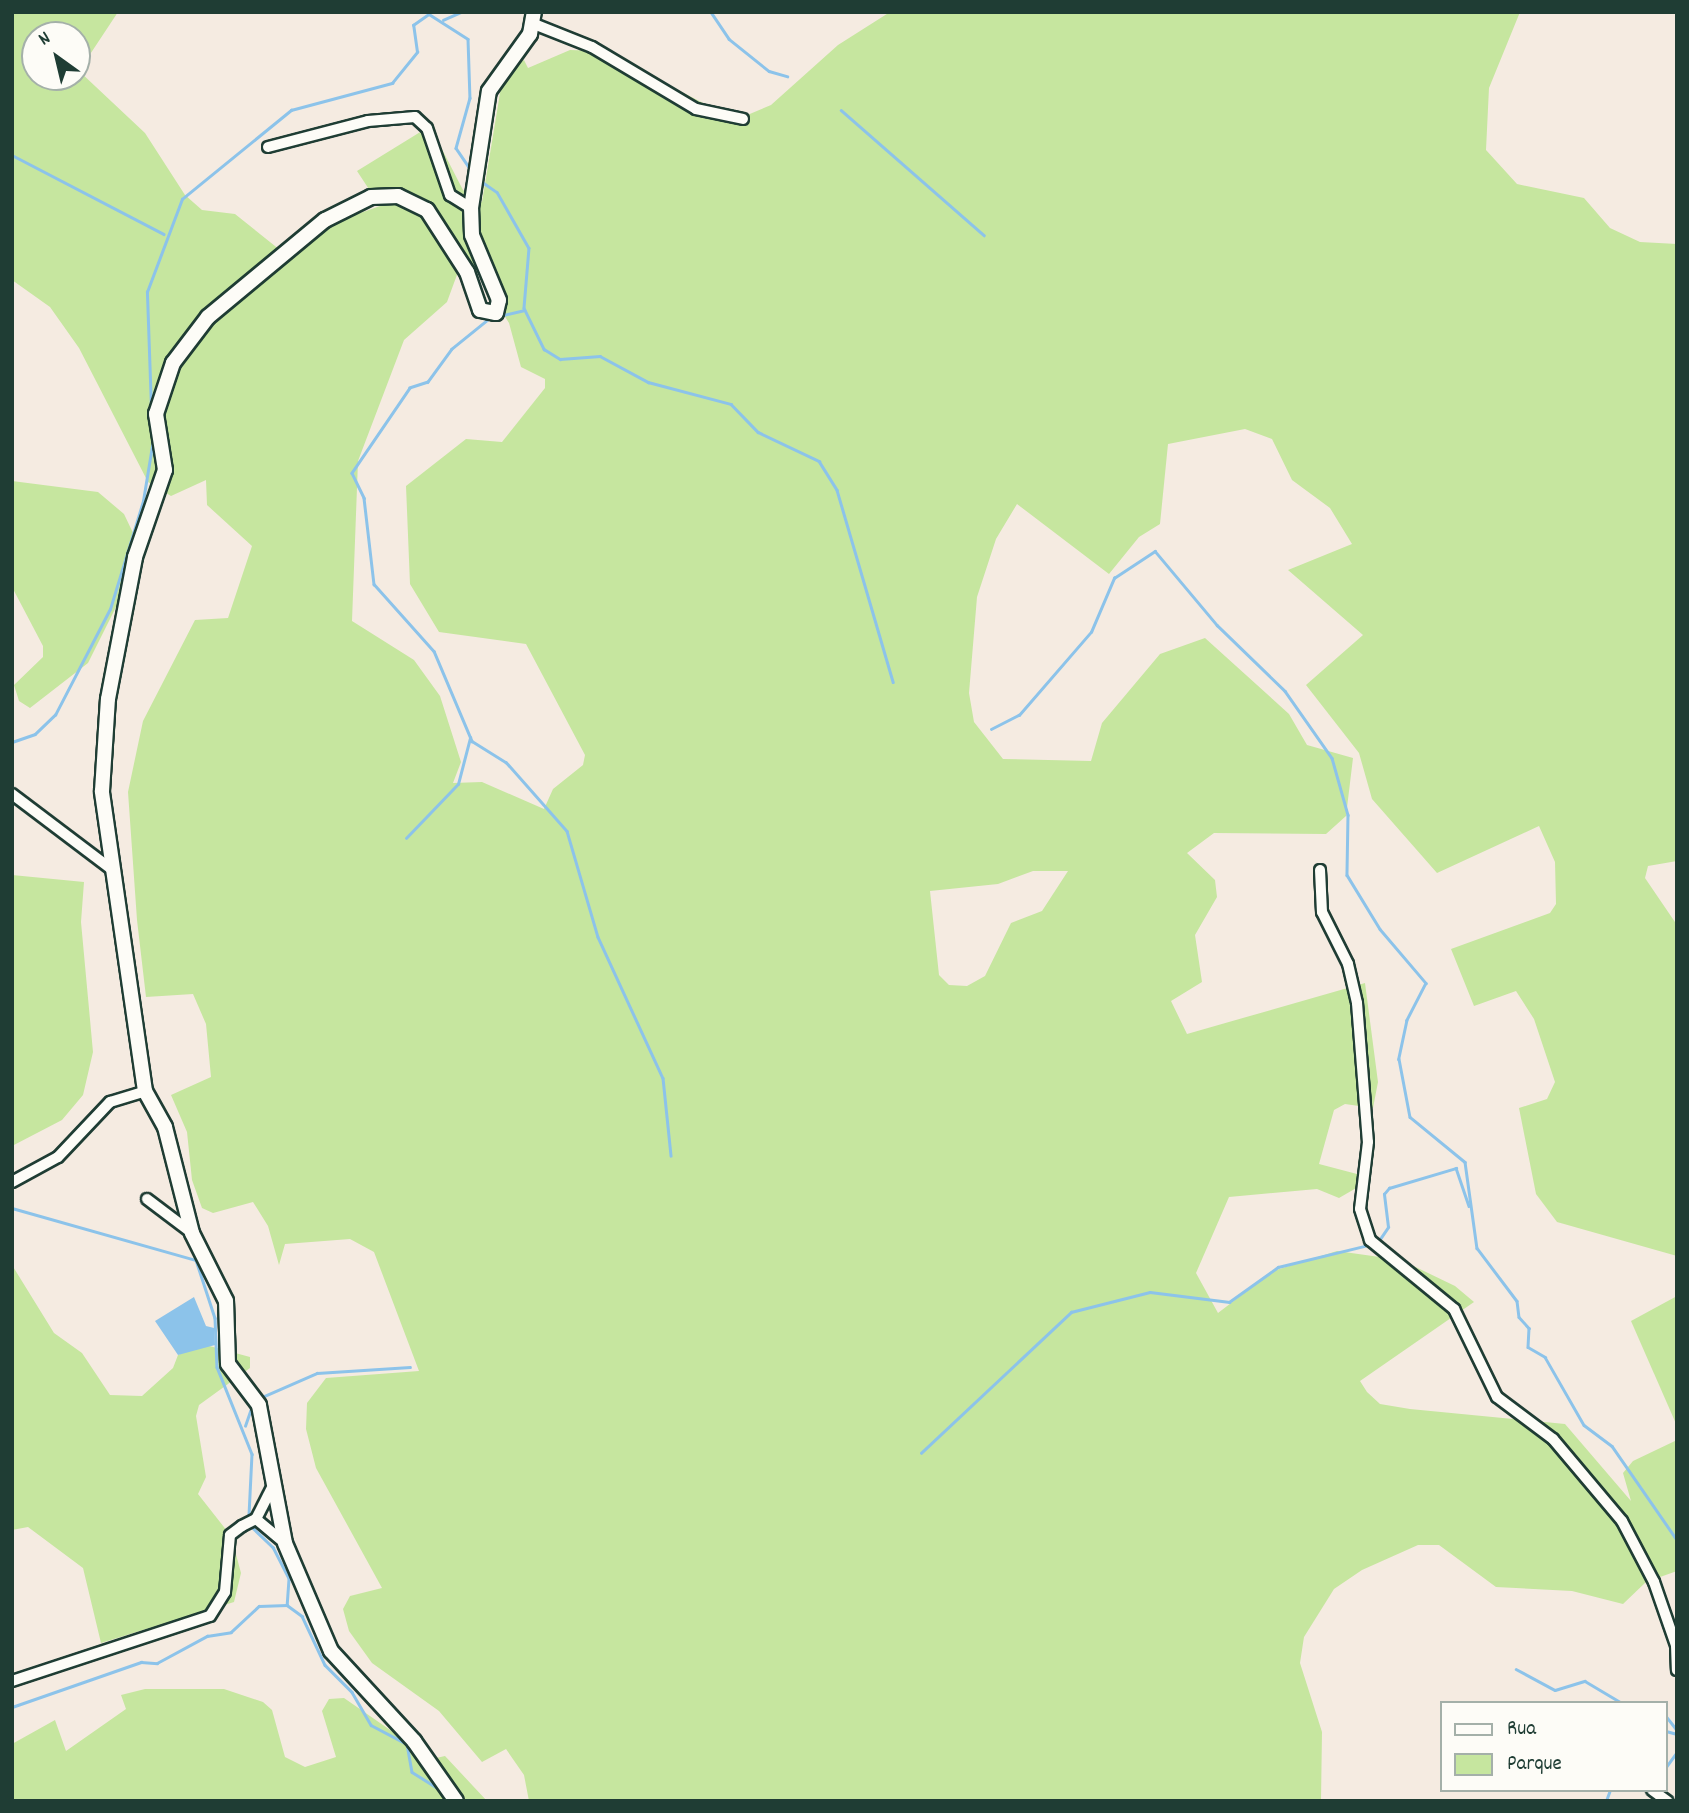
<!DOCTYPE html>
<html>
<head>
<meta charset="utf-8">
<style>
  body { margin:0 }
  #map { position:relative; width:1689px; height:1813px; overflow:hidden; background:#f5ebe1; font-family:Dekko,sans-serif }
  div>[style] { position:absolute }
  .green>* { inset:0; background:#c6e69f }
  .water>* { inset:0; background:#8cc3ea }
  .stream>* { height:2.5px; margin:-1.25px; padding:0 1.25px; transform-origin:1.25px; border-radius:1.25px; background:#8cc3ea }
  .roads { filter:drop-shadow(2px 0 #1f3d34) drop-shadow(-2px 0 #1f3d34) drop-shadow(0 2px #1f3d34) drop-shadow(0 -2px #1f3d34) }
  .street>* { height:10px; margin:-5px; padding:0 5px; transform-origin:5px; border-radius:5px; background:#fdfcf7 }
  .secondary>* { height:14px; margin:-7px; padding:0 7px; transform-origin:7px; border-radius:7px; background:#fdfcf7 }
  span { translate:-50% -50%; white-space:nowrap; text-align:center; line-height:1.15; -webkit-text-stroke:5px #fdfcf7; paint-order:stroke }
  .frame { position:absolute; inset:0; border:14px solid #1f3d34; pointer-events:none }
  .legend { position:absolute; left:1440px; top:1701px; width:228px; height:91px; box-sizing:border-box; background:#fdfcf7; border:2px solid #a4b0a9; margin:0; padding:9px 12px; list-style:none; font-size:21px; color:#1f3d34 }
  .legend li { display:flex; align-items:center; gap:14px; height:35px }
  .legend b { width:35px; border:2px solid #a4b0a9 }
  .north { position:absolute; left:21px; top:21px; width:70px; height:70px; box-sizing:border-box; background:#fdfcf7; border:2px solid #a4b0a9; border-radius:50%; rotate:326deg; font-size:19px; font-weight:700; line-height:28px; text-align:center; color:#1f3d34 }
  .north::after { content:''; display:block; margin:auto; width:24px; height:32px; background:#1f3d34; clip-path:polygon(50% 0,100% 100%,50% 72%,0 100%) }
</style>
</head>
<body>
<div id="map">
  <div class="green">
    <i style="clip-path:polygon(evenodd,12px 12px,118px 12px,79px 71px,145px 133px,185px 195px,202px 210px,235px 214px,285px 254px,335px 222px,380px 206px,357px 171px,430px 126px,463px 190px,482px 202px,502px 81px,514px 65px,524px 60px,528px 68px,570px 50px,601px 51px,717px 110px,745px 116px,771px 105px,838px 45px,890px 12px,1520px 12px,1489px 88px,1486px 150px,1517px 184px,1584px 198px,1610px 228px,1640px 242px,1677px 244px,1677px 861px,1648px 866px,1645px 878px,1677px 925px,1677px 1256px,1557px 1222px,1536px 1194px,1519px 1108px,1547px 1099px,1555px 1082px,1534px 1019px,1516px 991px,1474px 1006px,1451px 949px,1550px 913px,1556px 904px,1555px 862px,1539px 826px,1437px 873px,1372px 799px,1359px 753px,1306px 685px,1363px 635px,1288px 570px,1352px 544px,1330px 508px,1292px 480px,1272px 439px,1245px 429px,1168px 444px,1160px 524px,1139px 537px,1109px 574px,1017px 504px,996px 539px,977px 597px,969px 693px,974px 722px,1003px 759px,1091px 761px,1102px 723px,1160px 654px,1205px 638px,1289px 714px,1307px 745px,1353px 758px,1346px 816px,1326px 834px,1214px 833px,1187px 853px,1215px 880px,1217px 897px,1195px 935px,1202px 982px,1171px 1001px,1187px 1034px,1365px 983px,1378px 1082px,1373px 1108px,1345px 1104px,1334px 1110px,1319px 1164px,1357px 1174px,1358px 1187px,1339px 1198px,1317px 1189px,1229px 1197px,1196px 1273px,1218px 1313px,1273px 1271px,1337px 1251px,1401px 1260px,1455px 1286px,1474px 1302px,1360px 1381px,1367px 1392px,1380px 1404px,1410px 1409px,1565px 1424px,1631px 1501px,1623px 1473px,1633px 1461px,1677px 1440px,1677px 1571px,1646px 1582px,1623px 1604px,1572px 1591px,1496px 1587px,1439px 1545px,1418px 1545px,1362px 1570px,1334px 1589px,1304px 1637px,1300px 1663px,1322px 1732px,1321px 1801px,529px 1801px,524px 1775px,506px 1749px,482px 1762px,439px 1711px,372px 1663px,349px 1631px,343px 1609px,350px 1596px,382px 1588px,316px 1468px,306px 1429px,307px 1403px,326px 1378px,419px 1371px,374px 1252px,350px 1239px,285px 1244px,279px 1265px,268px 1226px,253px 1202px,213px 1213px,202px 1208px,192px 1180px,187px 1132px,171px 1095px,211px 1077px,206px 1024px,193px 994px,146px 997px,137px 920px,128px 792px,143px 721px,195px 620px,228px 618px,252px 546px,207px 505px,206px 480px,171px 496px,148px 482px,79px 348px,50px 307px,12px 280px,12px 12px,35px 35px,77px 35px,77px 77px,35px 77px,35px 35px,12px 12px,465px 253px,509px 323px,521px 367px,545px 379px,545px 388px,502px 442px,466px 439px,406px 486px,410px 584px,439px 632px,526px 644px,585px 755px,583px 765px,553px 789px,544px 809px,482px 782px,453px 783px,461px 762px,440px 696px,414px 660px,352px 621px,358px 461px,404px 340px,447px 302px,465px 253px,12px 12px,1033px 871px,1068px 871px,1042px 911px,1011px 923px,985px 976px,967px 986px,949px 985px,939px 975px,930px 891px,998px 884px,1033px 871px)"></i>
    <i style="clip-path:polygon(12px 481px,98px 492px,124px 514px,134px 535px,130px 579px,88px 663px,30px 708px,19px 701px,14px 685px,43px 657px,43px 646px,12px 587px)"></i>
    <i style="clip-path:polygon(12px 875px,84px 882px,81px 922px,93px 1052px,83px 1095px,62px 1120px,12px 1146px)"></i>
    <i style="clip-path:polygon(12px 1265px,54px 1333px,82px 1353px,110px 1395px,142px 1396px,173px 1368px,178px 1355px,202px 1344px,250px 1357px,250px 1368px,199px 1405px,196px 1416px,206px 1477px,198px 1494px,231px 1536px,241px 1573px,234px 1602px,101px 1643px,83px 1568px,28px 1527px,12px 1530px)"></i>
    <i style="clip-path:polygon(1677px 1296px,1677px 1426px,1631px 1321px)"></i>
    <i style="clip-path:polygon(145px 1689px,224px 1689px,263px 1702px,272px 1710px,285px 1757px,305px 1767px,336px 1757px,322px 1711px,329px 1699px,344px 1698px,432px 1759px,445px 1756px,487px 1801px,12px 1801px,12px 1744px,55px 1720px,66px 1751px,126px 1709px,121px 1695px)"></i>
  </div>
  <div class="water">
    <i style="clip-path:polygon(194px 1297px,206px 1326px,214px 1328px,215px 1345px,178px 1355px,155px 1321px)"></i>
  </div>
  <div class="stream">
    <i style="left:711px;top:12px;width:32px;rotate:56deg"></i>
    <i style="left:729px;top:39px;width:51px;rotate:38.7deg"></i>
    <i style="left:769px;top:71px;width:19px;rotate:16deg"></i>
    <i style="left:443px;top:20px;width:20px;rotate:-24deg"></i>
    <i style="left:841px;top:110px;width:190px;rotate:41.2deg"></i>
    <i style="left:12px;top:155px;width:171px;rotate:27.5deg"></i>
    <i style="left:481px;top:181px;width:19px;rotate:35deg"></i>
    <i style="left:497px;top:192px;width:64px;rotate:60.3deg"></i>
    <i style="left:529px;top:248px;width:60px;rotate:94.8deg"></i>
    <i style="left:524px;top:308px;width:46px;rotate:64deg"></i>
    <i style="left:544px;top:349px;width:19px;rotate:32deg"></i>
    <i style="left:560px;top:359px;width:40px;rotate:-4.3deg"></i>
    <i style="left:600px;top:356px;width:55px;rotate:28.4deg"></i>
    <i style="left:648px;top:382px;width:86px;rotate:14.8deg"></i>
    <i style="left:731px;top:404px;width:39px;rotate:46deg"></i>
    <i style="left:758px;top:432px;width:68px;rotate:25.4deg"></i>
    <i style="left:819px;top:461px;width:34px;rotate:58deg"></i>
    <i style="left:837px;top:490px;width:200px;rotate:73.7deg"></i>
    <i style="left:499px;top:316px;width:26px;rotate:-13deg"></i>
    <i style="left:489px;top:319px;width:48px;rotate:141deg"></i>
    <i style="left:452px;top:349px;width:41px;rotate:126deg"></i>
    <i style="left:428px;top:382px;width:19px;rotate:162deg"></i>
    <i style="left:410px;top:388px;width:103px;rotate:124.3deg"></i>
    <i style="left:352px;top:473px;width:28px;rotate:64deg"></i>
    <i style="left:364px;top:498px;width:87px;rotate:83.4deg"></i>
    <i style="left:374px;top:584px;width:90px;rotate:48.2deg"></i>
    <i style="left:434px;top:651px;width:98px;rotate:67.1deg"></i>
    <i style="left:472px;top:741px;width:40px;rotate:32deg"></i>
    <i style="left:506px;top:762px;width:92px;rotate:48.5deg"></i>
    <i style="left:567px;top:831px;width:110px;rotate:73.7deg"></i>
    <i style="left:598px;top:937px;width:155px;rotate:65.3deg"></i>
    <i style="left:663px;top:1078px;width:78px;rotate:84.1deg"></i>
    <i style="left:151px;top:409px;width:117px;rotate:-92deg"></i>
    <i style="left:147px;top:292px;width:99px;rotate:-69.4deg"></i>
    <i style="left:182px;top:199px;width:141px;rotate:-39.2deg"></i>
    <i style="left:291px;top:110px;width:105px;rotate:-15deg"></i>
    <i style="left:392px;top:83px;width:40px;rotate:-51deg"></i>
    <i style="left:417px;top:52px;width:27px;rotate:-98deg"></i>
    <i style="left:413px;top:25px;width:19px;rotate:-35deg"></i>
    <i style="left:429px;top:14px;width:46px;rotate:32.7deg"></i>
    <i style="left:468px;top:39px;width:59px;rotate:88.1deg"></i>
    <i style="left:470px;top:98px;width:52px;rotate:105.6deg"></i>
    <i style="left:456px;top:148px;width:27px;rotate:56deg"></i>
    <i style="left:991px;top:729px;width:31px;rotate:-27deg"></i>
    <i style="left:1019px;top:715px;width:110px;rotate:-49.1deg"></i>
    <i style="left:1091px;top:632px;width:59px;rotate:-66.9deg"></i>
    <i style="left:1114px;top:578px;width:49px;rotate:-33.4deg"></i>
    <i style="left:1155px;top:551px;width:97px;rotate:50deg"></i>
    <i style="left:1217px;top:625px;width:95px;rotate:44.1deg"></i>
    <i style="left:1285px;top:691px;width:82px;rotate:55deg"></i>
    <i style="left:1332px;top:758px;width:59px;rotate:74.3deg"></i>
    <i style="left:1348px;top:815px;width:60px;rotate:91deg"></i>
    <i style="left:1347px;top:875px;width:63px;rotate:58.6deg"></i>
    <i style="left:1380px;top:929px;width:71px;rotate:49.6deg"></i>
    <i style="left:1426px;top:983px;width:42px;rotate:117.2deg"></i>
    <i style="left:1407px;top:1020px;width:40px;rotate:102deg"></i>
    <i style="left:1399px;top:1059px;width:59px;rotate:79.3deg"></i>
    <i style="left:1410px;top:1117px;width:71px;rotate:39.3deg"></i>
    <i style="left:1465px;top:1162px;width:87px;rotate:82.1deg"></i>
    <i style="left:1477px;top:1248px;width:66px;rotate:53deg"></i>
    <i style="left:1517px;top:1301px;width:16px;rotate:83deg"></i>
    <i style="left:1519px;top:1317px;width:15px;rotate:48deg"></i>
    <i style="left:1529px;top:1328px;width:19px;rotate:93deg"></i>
    <i style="left:1528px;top:1347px;width:20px;rotate:30deg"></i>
    <i style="left:1545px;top:1357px;width:78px;rotate:60.2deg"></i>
    <i style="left:1584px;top:1425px;width:35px;rotate:37deg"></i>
    <i style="left:1612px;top:1446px;width:114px;rotate:55.3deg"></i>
    <i style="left:12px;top:742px;width:24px;rotate:-19deg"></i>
    <i style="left:35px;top:734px;width:28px;rotate:-44deg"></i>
    <i style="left:55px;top:715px;width:119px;rotate:-62.6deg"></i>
    <i style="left:110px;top:609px;width:113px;rotate:-73deg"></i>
    <i style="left:143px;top:501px;width:62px;rotate:-80.7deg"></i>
    <i style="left:406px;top:838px;width:75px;rotate:-46.1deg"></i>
    <i style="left:458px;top:784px;width:48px;rotate:-75.4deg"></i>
    <i style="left:12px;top:1208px;width:191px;rotate:15.8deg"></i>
    <i style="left:196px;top:1260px;width:61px;rotate:71.9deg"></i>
    <i style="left:215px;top:1318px;width:49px;rotate:87.7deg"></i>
    <i style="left:217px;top:1367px;width:94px;rotate:68.1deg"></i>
    <i style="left:252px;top:1454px;width:62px;rotate:92.8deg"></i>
    <i style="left:1378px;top:1242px;width:18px;rotate:-56deg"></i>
    <i style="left:1388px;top:1227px;width:33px;rotate:-97deg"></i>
    <i style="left:1384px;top:1194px;width:8px;rotate:-50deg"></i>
    <i style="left:1389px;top:1188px;width:70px;rotate:-16.6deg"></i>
    <i style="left:1456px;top:1168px;width:40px;rotate:71.1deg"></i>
    <i style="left:260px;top:1398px;width:62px;rotate:-23.7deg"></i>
    <i style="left:317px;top:1373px;width:93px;rotate:-3.7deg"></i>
    <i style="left:245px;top:1426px;width:21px;rotate:-71deg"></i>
    <i style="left:921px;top:1453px;width:206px;rotate:-43.2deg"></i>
    <i style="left:1071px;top:1312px;width:81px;rotate:-14.2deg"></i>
    <i style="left:1150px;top:1292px;width:80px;rotate:7.2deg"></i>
    <i style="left:1229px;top:1302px;width:60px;rotate:-35.5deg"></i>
    <i style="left:1278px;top:1267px;width:93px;rotate:-13.7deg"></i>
    <i style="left:253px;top:1528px;width:28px;rotate:44deg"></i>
    <i style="left:273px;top:1547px;width:36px;rotate:63deg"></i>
    <i style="left:289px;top:1579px;width:26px;rotate:94deg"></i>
    <i style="left:1516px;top:1669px;width:44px;rotate:28.3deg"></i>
    <i style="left:1555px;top:1690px;width:31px;rotate:-17deg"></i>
    <i style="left:1585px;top:1681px;width:43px;rotate:30.7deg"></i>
    <i style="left:12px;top:1707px;width:137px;rotate:-19.2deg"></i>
    <i style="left:141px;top:1662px;width:16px;rotate:4deg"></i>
    <i style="left:157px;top:1663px;width:57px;rotate:-28.4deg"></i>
    <i style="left:207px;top:1636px;width:24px;rotate:-9deg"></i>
    <i style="left:231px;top:1632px;width:38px;rotate:-43deg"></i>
    <i style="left:259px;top:1606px;width:28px;rotate:-2deg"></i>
    <i style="left:287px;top:1605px;width:19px;rotate:36deg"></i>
    <i style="left:302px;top:1616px;width:54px;rotate:64.9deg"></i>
    <i style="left:325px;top:1665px;width:38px;rotate:45deg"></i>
    <i style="left:352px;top:1692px;width:38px;rotate:60deg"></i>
    <i style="left:371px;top:1725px;width:41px;rotate:27.8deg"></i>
    <i style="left:407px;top:1744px;width:28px;rotate:80deg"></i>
    <i style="left:412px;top:1772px;width:32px;rotate:32deg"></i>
    <i style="left:1666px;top:1716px;width:18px;rotate:52deg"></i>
    <i style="left:1666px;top:1731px;width:11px;rotate:15deg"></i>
    <i style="left:1666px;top:1767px;width:19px;rotate:-54deg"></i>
    <i style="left:1606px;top:1801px;width:12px;rotate:-70deg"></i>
  </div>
  <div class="roads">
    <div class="street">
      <i style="left:534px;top:24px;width:62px;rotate:21.6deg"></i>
      <i style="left:592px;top:47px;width:121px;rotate:30.8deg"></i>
      <i style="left:696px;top:109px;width:48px;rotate:12deg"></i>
      <i style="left:268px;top:147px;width:103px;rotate:-14.6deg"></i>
      <i style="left:368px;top:121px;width:47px;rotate:-4.9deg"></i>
      <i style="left:415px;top:117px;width:16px;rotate:43deg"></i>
      <i style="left:427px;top:128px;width:71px;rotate:71.1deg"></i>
      <i style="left:450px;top:195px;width:25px;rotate:32deg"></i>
      <i style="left:12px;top:794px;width:124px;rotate:37.1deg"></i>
      <i style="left:1320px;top:870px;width:42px;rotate:87.3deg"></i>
      <i style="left:1322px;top:912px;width:58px;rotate:63.4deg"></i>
      <i style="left:1348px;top:964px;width:40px;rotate:77deg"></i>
      <i style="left:1357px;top:1003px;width:139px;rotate:85.5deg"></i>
      <i style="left:1368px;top:1142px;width:67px;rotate:96.8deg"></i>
      <i style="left:1360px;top:1209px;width:33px;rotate:72deg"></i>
      <i style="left:1370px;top:1240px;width:109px;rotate:39.4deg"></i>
      <i style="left:1454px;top:1309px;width:98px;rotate:64deg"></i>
      <i style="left:1497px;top:1397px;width:70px;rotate:36.9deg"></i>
      <i style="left:1553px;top:1439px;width:107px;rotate:49.9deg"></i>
      <i style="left:1622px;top:1521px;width:69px;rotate:62.3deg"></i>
      <i style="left:1654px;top:1582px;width:67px;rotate:70.8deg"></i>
      <i style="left:1676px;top:1645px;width:25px;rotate:88deg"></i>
      <i style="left:12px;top:1182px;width:52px;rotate:-28.5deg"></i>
      <i style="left:58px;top:1157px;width:76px;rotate:-46.6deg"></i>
      <i style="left:110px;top:1102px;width:37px;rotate:-17deg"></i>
      <i style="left:147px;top:1199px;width:56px;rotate:37.1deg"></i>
      <i style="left:256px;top:1519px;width:33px;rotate:-63deg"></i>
      <i style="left:12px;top:1681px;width:208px;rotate:-18.2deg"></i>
      <i style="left:210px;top:1616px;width:28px;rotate:-58deg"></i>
      <i style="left:225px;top:1592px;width:57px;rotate:-85deg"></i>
      <i style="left:230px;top:1535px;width:15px;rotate:-37deg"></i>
      <i style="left:242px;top:1526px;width:16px;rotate:-27deg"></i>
      <i style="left:256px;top:1519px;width:38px;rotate:40deg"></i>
      <i style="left:1652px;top:1790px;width:19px;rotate:36deg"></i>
    </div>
    <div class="secondary">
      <i style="left:456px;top:1801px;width:73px;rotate:-125deg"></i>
      <i style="left:414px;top:1741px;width:122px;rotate:-132.7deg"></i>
      <i style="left:331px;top:1651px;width:117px;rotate:-113.1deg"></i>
      <i style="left:285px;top:1543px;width:140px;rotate:-100.7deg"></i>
      <i style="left:259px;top:1405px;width:51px;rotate:-127.1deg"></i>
      <i style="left:228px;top:1364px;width:63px;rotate:-91.8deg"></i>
      <i style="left:226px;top:1301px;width:76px;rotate:-116.6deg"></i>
      <i style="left:192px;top:1233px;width:109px;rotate:-104.3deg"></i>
      <i style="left:165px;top:1127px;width:41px;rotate:-119.1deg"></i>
      <i style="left:145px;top:1091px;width:303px;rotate:-98.2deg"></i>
      <i style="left:102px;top:791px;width:92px;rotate:-86.3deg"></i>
      <i style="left:108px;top:699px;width:145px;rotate:-79.2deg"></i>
      <i style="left:135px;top:557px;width:92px;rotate:-71deg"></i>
      <i style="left:165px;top:470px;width:57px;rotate:-99.1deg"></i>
      <i style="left:156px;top:414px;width:54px;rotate:-71.6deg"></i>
      <i style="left:173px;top:363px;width:58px;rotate:-52.7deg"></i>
      <i style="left:208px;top:317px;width:152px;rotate:-39.7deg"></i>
      <i style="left:325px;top:220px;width:51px;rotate:-26.6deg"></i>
      <i style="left:371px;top:197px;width:27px;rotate:-2deg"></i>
      <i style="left:398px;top:196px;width:32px;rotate:26deg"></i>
      <i style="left:427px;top:210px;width:74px;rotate:57.2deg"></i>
      <i style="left:467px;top:272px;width:40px;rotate:71.1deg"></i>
      <i style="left:480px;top:310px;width:16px;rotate:11deg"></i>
      <i style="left:496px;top:313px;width:13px;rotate:-77deg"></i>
      <i style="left:499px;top:300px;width:70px;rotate:-112.6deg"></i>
      <i style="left:472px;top:235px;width:27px;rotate:-92deg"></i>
      <i style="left:471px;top:208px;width:118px;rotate:-81.3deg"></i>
      <i style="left:489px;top:91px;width:70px;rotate:-54.3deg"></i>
      <i style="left:530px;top:34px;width:22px;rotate:-80deg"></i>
    </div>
  </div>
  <div class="frame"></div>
  <ul class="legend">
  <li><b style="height:9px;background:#fdfcf7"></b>Rua</li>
  <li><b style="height:19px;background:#c6e69f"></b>Parque</li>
  </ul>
  <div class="north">N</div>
</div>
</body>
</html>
